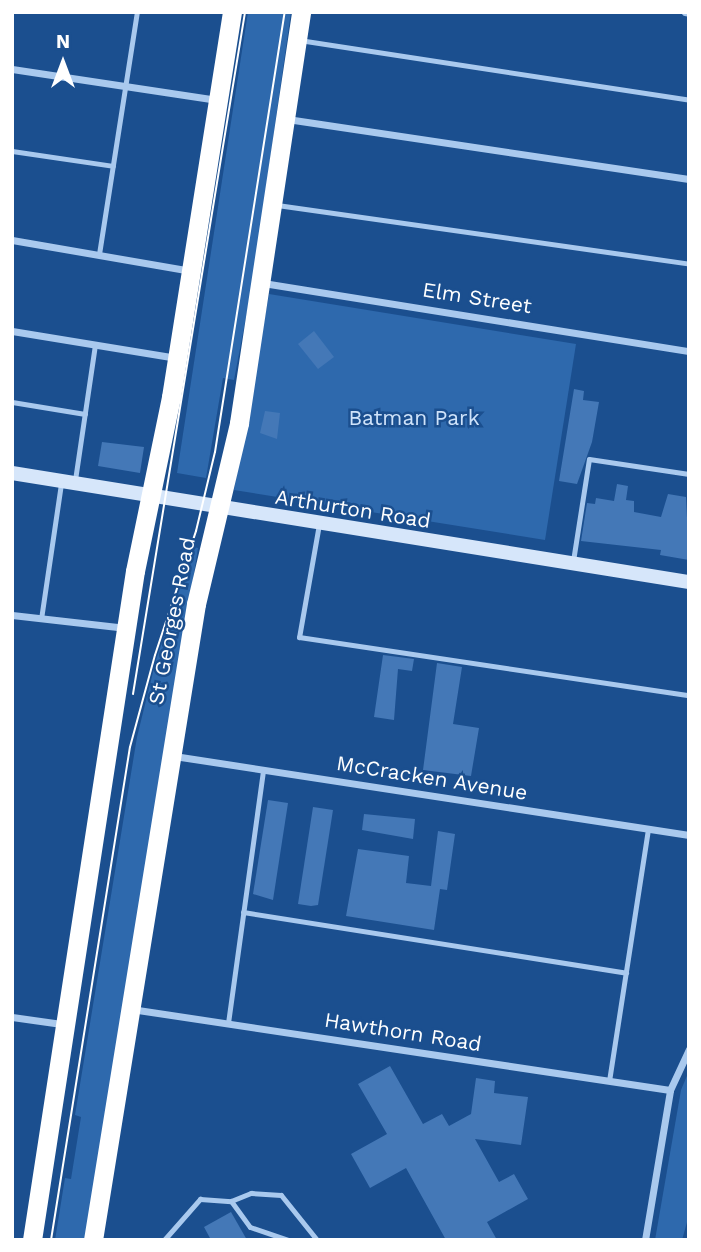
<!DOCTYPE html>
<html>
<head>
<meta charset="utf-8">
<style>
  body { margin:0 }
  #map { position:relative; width:701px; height:1252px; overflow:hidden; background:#1b4f8f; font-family:"Work Sans",sans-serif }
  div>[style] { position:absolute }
  .green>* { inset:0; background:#2e69ad }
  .building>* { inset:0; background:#4478b7 }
  .lane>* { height:5px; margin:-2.5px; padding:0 2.5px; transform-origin:2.5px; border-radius:2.5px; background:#a9c9ee }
  .street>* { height:7px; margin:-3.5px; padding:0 3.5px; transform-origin:3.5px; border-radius:3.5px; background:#a9c9ee }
  .secondary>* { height:14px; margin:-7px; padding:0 7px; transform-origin:7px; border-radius:7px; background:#d6e6fa }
  .highway>* { height:19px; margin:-9.5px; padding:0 9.5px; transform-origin:9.5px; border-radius:9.5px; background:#fff }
  .tram>* { height:2px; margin:-1px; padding:0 1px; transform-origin:1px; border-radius:1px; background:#fff }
  span { translate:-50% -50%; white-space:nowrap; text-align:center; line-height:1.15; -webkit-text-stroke:5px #1b4f8f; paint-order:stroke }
  .street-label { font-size:21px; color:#fff }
  .park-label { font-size:21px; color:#cfe3fa }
  .frame { position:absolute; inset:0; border:14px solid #fff; pointer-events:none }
  .north { position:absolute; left:28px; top:28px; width:70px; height:70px; -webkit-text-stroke:5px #1b4f8f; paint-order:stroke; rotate:0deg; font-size:19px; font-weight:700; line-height:28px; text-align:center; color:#fff }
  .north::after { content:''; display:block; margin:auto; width:24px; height:32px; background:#fff; clip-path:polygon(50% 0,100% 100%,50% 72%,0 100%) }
</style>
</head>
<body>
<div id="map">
  <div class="green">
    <i style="clip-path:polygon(248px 12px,291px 12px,253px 280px,234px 380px,223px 378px,206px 478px,177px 473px)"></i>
    <i style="clip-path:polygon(269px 294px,576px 344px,545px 540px,234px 490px)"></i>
    <i style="clip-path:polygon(194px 547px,198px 548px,88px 1240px,55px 1240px,65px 1178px,71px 1179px,81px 1117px,75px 1115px,137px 737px,156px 660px)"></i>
    <i style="clip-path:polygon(689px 1071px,689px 1215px,682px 1240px,655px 1240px,681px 1090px)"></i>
  </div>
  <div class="building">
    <i style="clip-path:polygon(314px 331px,334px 357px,318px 369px,298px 344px)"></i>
    <i style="clip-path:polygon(574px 389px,584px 391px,583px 400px,599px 402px,592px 442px,577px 484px,559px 481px)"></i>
    <i style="clip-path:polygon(265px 411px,280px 413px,277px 439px,260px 433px)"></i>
    <i style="clip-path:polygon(102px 442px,144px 447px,140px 473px,98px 466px)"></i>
    <i style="clip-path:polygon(617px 484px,628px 486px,626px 500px,634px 501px,634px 512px,661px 517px,668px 494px,686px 497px,689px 560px,660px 555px,661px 550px,581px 541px,587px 503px,595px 504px,596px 498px,614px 501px)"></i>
    <i style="clip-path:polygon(383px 655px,414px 659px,412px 671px,398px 669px,394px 720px,374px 717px)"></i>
    <i style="clip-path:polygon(437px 663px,462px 667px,453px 724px,479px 728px,471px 776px,423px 770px)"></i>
    <i style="clip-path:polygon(268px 800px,288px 803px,273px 900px,253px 894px)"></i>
    <i style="clip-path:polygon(313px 807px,333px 810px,318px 905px,311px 906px,298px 904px)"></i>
    <i style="clip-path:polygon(364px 814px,415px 819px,413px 839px,362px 830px)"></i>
    <i style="clip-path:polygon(438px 831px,455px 834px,447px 890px,440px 889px,434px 930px,346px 916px,358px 849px,409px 856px,406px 883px,431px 886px)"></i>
    <i style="clip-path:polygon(390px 1066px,423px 1124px,442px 1114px,449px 1126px,471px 1114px,476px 1078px,495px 1081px,494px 1093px,528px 1097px,521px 1145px,475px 1139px,499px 1182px,514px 1174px,528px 1199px,487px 1222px,497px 1240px,446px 1240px,406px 1168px,370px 1188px,351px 1154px,387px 1134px,358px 1084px)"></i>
    <i style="clip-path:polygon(231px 1212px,247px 1240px,211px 1240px,204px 1227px)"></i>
  </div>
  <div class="lane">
    <i style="left:299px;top:40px;width:395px;rotate:8.7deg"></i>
    <i style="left:12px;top:151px;width:102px;rotate:8.4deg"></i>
    <i style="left:277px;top:205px;width:416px;rotate:8.1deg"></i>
    <i style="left:99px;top:254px;width:245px;rotate:-81.1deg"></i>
    <i style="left:12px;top:402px;width:74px;rotate:9.3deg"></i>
    <i style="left:75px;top:480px;width:136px;rotate:-81.6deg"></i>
    <i style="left:319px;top:524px;width:115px;rotate:100deg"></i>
    <i style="left:299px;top:637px;width:394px;rotate:8.5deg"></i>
    <i style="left:573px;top:561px;width:103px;rotate:-81.1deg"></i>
    <i style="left:589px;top:459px;width:101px;rotate:8.5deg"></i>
    <i style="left:41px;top:619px;width:137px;rotate:-81.6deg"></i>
    <i style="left:243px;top:912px;width:388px;rotate:9deg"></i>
    <i style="left:228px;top:1023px;width:255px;rotate:-82.1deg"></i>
    <i style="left:609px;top:1081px;width:255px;rotate:-81.2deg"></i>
    <i style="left:231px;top:1201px;width:22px;rotate:-22deg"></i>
    <i style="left:251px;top:1193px;width:30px;rotate:4deg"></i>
    <i style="left:281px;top:1195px;width:58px;rotate:51.3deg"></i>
    <i style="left:164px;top:1240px;width:55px;rotate:-48.7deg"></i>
    <i style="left:200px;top:1199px;width:31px;rotate:4deg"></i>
    <i style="left:231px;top:1201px;width:32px;rotate:54deg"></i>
    <i style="left:250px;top:1227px;width:40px;rotate:18.9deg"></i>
  </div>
  <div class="street">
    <i style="left:685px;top:12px;width:4px;rotate:14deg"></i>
    <i style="left:12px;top:69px;width:206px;rotate:8.6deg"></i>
    <i style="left:287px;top:119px;width:406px;rotate:8.5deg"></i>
    <i style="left:12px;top:240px;width:182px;rotate:9.8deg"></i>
    <i style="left:263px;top:283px;width:431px;rotate:9.1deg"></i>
    <i style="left:12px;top:331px;width:167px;rotate:9.3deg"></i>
    <i style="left:12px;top:615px;width:115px;rotate:6.5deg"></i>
    <i style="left:174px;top:756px;width:521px;rotate:8.72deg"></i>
    <i style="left:131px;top:1009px;width:545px;rotate:8.55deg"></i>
    <i style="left:12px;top:1017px;width:50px;rotate:8deg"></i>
    <i style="left:645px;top:1240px;width:152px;rotate:-80.5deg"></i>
    <i style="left:670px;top:1090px;width:45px;rotate:-65.1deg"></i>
  </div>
  <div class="secondary">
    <i style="left:12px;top:473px;width:686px;rotate:9.15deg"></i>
  </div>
  <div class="highway">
    <i style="left:32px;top:1240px;width:677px;rotate:-81.25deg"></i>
    <i style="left:135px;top:571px;width:178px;rotate:-78.3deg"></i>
    <i style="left:171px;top:397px;width:390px;rotate:-81deg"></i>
    <i style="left:93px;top:1240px;width:644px;rotate:-80.8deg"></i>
    <i style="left:196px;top:604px;width:186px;rotate:-76.6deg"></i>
    <i style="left:239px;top:423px;width:416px;rotate:-81.4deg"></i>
  </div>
  <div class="tram">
    <i style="left:133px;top:694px;width:691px;rotate:-80.67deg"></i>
    <i style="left:51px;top:1240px;width:499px;rotate:-80.9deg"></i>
    <i style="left:130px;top:747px;width:95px;rotate:-74.8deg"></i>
    <i style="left:155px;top:655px;width:131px;rotate:-71.7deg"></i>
    <i style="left:196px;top:531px;width:81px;rotate:-76.5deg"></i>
    <i style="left:215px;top:452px;width:446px;rotate:-81deg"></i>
  </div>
  <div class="street-label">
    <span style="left:477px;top:298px;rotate:9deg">Elm Street</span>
    <span style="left:353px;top:509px;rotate:9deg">Arthurton Road</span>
    <span style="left:172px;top:621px;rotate:-79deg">St Georges Road</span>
    <span style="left:432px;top:778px;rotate:9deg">McCracken Avenue</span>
    <span style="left:403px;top:1032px;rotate:9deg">Hawthorn Road</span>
  </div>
  <div class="park-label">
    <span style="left:414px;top:418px">Batman Park</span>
  </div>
  <div class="frame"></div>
  <div class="north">N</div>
</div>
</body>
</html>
